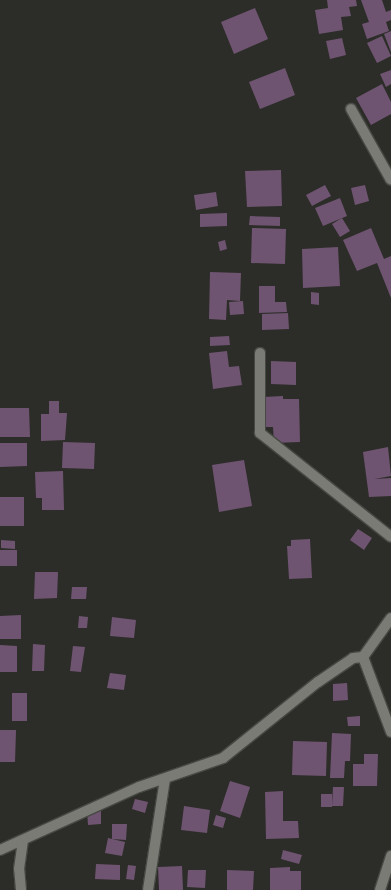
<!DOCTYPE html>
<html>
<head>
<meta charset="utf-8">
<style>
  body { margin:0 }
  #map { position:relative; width:391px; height:890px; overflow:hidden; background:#2c2d28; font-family:Signika,sans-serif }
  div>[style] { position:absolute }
  .building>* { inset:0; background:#6f5471 }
  .roads { filter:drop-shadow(1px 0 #474844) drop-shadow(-1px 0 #474844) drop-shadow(0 1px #474844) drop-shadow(0 -1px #474844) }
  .minor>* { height:10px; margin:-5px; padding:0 5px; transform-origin:5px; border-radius:5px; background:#797b74 }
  span { translate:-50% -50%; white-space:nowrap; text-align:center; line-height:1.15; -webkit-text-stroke:4px #22241e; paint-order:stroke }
</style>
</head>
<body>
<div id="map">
  <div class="building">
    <i style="clip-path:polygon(327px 0,356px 0,357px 6px,349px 7px,351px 16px,341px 17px,343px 30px,319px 34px,315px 10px,328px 8px)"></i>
    <i style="clip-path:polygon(361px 0,382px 0,386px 12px,391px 10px,391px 20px,386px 22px,389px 31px,367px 39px,362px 24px,369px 22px)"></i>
    <i style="clip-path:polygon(255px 8px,268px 39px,234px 54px,221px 22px)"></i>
    <i style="clip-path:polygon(391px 31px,391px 52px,384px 34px)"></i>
    <i style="clip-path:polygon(382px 36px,391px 56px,377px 63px,367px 43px)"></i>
    <i style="clip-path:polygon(342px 38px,346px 55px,330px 59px,326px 41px)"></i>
    <i style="clip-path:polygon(285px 68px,295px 95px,260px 109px,249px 82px)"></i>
    <i style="clip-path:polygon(391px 70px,391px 84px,386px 87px,380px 74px)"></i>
    <i style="clip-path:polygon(382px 84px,391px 102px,391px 114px,371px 125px,356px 98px)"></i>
    <i style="clip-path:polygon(281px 170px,282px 206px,247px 207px,245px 171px)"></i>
    <i style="clip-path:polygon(325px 185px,331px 196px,312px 206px,306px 195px)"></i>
    <i style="clip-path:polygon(365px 185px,369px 201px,355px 205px,351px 188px)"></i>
    <i style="clip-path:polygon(216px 192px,218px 206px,196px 210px,194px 195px)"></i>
    <i style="clip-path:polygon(340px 198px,347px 216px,323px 226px,315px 208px)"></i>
    <i style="clip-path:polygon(227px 213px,227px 226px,200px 227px,200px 214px)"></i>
    <i style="clip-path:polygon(250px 216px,280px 217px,280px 226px,249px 225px)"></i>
    <i style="clip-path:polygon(342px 218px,350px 231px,340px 237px,332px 224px)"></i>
    <i style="clip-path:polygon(252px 228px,286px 229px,285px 264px,251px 263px)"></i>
    <i style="clip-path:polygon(371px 228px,384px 259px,391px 256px,391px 298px,377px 263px,357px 271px,343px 240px)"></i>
    <i style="clip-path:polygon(225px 240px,227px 249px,220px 251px,218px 242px)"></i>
    <i style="clip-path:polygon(338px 247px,340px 286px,303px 288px,302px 249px)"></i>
    <i style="clip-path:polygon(210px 272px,241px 273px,240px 301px,227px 300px,226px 320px,209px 319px)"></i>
    <i style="clip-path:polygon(259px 286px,275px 286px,275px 302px,286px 302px,287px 312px,259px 313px)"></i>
    <i style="clip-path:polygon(311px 292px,319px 293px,319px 305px,311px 304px)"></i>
    <i style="clip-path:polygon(243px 301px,244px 314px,230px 315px,229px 302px)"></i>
    <i style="clip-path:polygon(288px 313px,289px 329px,262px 330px,262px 314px)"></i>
    <i style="clip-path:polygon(229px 336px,230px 345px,210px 346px,210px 337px)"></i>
    <i style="clip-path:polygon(227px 351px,229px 367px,239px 366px,242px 385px,213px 389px,209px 353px)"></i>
    <i style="clip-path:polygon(271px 361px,296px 362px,296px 385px,271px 384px)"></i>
    <i style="clip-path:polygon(283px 396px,283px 399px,299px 399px,300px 442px,274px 443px,273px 427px,264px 427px,263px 397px)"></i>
    <i style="clip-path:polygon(49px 401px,59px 401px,59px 413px,67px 413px,65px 440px,41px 441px,41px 414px,49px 414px)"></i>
    <i style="clip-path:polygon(0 408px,29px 408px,30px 437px,0 437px)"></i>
    <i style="clip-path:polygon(63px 442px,95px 443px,94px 469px,62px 468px)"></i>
    <i style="clip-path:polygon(0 443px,27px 443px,27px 466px,0 467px)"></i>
    <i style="clip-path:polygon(388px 447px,391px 476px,374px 479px,391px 478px,391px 496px,369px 497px,363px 452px)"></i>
    <i style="clip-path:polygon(244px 460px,252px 506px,219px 512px,212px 465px)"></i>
    <i style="clip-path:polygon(63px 471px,64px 510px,42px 510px,42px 498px,36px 498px,35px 472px)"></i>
    <i style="clip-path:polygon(0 497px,24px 497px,24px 526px,0 526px)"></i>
    <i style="clip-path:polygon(358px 529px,372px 538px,364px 550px,350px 540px)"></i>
    <i style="clip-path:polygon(310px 539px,312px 578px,289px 579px,287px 546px,291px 546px,291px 540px)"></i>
    <i style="clip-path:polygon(1px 540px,15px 541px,15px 549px,1px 548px)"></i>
    <i style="clip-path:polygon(0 550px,17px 550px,17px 566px,0 566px)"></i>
    <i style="clip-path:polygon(35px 572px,58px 572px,57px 598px,34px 599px)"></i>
    <i style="clip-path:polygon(72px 587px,87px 587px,86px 599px,71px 599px)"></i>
    <i style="clip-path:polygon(21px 615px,21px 639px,0 639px,0 616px)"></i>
    <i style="clip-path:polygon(79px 616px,88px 617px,87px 628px,78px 628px)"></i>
    <i style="clip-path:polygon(112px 617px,136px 620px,134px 638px,110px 636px)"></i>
    <i style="clip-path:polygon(33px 644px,45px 645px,44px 671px,32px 671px)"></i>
    <i style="clip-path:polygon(0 645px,17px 646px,17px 672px,0 672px)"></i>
    <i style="clip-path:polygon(73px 646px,85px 647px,81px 672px,70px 671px)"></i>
    <i style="clip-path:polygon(110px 673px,126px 675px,124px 690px,107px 688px)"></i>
    <i style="clip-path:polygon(347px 683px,348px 700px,333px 701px,333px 684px)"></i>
    <i style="clip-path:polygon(12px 693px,27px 693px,27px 721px,12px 721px)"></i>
    <i style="clip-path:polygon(360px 716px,360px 726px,348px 726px,347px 717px)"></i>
    <i style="clip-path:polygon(0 730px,16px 730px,15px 762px,0 762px)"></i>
    <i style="clip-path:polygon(332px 733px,351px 734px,350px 761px,345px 761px,344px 778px,330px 778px)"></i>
    <i style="clip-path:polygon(293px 741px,327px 742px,326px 776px,292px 775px)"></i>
    <i style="clip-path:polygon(364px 754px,378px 754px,377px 786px,353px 786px,353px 764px,364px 764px)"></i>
    <i style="clip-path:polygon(230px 781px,250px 787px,240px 818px,220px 811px)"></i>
    <i style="clip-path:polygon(333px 787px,344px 787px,343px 806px,332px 806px)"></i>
    <i style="clip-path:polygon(283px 791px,283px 821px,298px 821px,299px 838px,266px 839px,265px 792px)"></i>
    <i style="clip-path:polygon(321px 794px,332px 794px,332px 807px,321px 807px)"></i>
    <i style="clip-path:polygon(135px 799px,148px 802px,145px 813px,132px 809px)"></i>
    <i style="clip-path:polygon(184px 806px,210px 810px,207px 833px,181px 830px)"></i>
    <i style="clip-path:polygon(87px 811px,101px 811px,101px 824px,88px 825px)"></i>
    <i style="clip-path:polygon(216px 815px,226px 818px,223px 828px,213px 825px)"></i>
    <i style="clip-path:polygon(112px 824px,127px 824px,126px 840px,112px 839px)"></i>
    <i style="clip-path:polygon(108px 838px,125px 842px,122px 856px,105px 853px)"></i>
    <i style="clip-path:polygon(283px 850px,302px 855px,299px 864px,281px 859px)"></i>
    <i style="clip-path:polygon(96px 864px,120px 865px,120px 880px,95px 879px)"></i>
    <i style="clip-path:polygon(128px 865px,136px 866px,134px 880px,126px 879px)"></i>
    <i style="clip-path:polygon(182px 866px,183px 890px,159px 890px,158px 867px)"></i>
    <i style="clip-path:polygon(290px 867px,290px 871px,301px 871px,301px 890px,270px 890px,270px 868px)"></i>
    <i style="clip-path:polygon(188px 870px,206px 870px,205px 888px,187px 887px)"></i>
    <i style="clip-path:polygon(227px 870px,254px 871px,253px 890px,227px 890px)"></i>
  </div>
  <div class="roads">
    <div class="minor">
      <i style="left:351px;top:109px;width:81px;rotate:60.6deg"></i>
      <i style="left:260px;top:353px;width:80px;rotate:90deg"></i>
      <i style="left:260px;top:433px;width:167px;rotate:38.4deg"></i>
      <i style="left:391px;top:618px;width:48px;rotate:125.7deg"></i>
      <i style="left:363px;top:657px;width:80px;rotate:69.5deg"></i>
      <i style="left:0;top:850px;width:153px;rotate:-24.4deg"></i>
      <i style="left:139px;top:787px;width:89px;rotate:-19deg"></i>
      <i style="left:223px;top:758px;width:122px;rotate:-38.7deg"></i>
      <i style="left:318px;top:682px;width:42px;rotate:-34.4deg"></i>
      <i style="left:353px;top:658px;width:10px;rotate:-6deg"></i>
      <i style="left:21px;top:890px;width:21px;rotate:-95deg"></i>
      <i style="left:19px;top:869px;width:29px;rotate:-82deg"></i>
      <i style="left:148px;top:890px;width:112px;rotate:-81.3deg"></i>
      <i style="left:380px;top:890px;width:36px;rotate:-72deg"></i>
    </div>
  </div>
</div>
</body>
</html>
